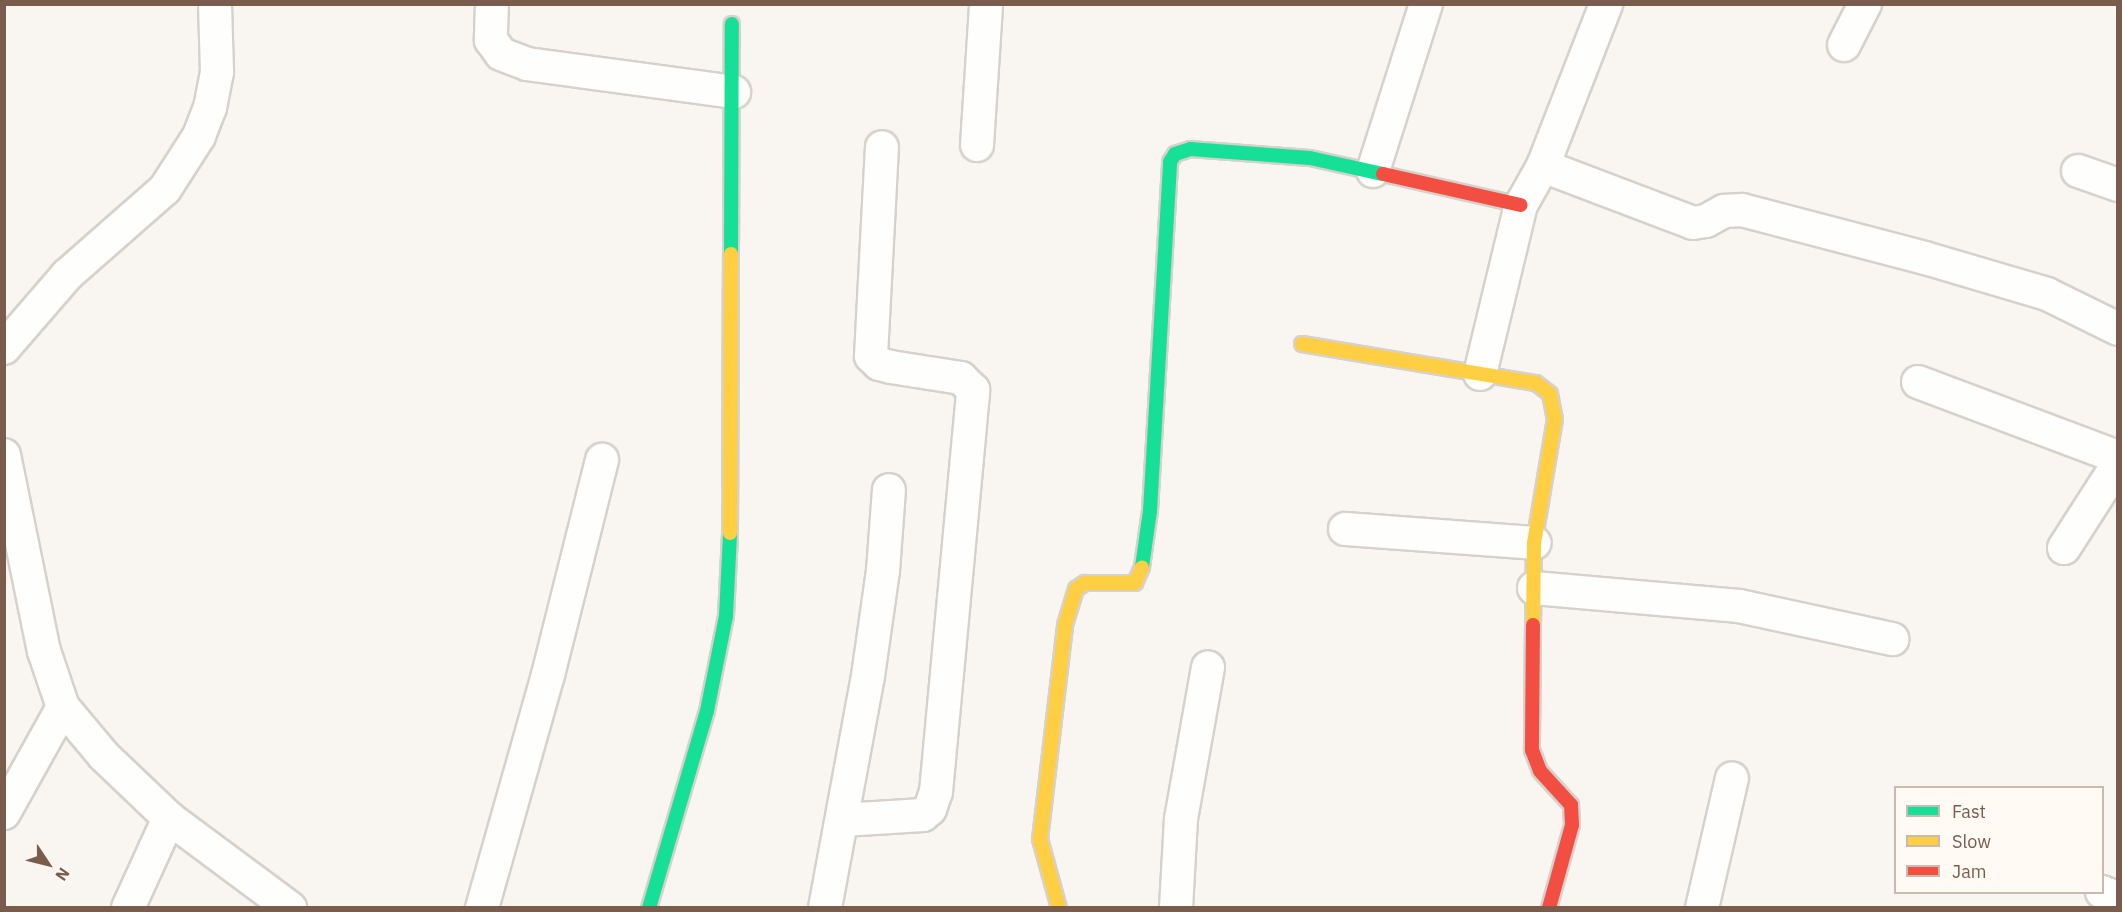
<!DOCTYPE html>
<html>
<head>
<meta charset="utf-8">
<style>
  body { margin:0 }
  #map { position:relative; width:2122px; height:912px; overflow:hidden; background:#f9f5f0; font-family:"IBM Plex Sans",sans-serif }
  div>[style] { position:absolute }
  .roads { filter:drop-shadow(2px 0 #d7d1cb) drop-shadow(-2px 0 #d7d1cb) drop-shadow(0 2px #d7d1cb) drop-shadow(0 -2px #d7d1cb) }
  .street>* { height:32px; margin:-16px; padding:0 16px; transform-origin:16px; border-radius:16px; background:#fefefd }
  .fast>* { height:14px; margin:-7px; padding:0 7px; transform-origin:7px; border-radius:7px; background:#16e098 }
  .slow>* { height:14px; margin:-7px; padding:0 7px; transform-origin:7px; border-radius:7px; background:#ffcf43 }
  .jam>* { height:14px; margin:-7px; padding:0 7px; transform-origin:7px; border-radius:7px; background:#f24e42 }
  span { translate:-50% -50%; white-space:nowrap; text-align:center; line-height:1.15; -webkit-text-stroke:5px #fffaf3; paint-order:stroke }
  .frame { position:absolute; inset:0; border:6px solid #7a5c4d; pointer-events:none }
  .legend { position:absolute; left:1894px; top:786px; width:210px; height:108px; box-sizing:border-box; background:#fffaf3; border:2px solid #cabbb1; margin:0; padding:8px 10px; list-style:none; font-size:18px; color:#7a5c4d }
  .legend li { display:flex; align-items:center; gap:12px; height:30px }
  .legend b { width:30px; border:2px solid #cabbb1 }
  .north { position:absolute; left:18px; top:834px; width:60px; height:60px; -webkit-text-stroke:4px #fffaf3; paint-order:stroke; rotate:125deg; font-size:16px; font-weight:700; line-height:24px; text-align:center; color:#7a5c4d }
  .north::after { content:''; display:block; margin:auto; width:21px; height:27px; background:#7a5c4d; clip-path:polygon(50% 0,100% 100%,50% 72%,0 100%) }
</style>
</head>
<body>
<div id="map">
  <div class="roads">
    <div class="street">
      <i style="left:492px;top:4px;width:36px;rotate:92deg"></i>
      <i style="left:491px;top:40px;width:17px;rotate:54deg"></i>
      <i style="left:501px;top:54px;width:28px;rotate:21deg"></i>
      <i style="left:527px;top:64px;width:209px;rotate:7.7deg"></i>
      <i style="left:1844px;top:45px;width:46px;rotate:-62.9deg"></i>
      <i style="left:977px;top:145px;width:141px;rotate:-86.3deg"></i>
      <i style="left:1543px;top:166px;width:160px;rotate:20.8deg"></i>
      <i style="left:1693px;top:223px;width:13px;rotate:-9deg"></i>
      <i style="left:1706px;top:221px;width:21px;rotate:-29deg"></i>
      <i style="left:1724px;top:211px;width:18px;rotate:-3deg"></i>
      <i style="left:1742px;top:210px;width:189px;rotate:14.7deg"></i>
      <i style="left:1925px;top:258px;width:127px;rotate:16.4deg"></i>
      <i style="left:2047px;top:294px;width:79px;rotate:26.2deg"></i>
      <i style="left:1373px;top:171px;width:175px;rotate:-72.4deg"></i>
      <i style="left:2078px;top:171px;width:42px;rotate:19.3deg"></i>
      <i style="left:4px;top:348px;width:96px;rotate:-49.2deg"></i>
      <i style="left:67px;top:275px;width:130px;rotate:-41.3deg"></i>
      <i style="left:165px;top:189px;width:63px;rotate:-57.3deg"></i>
      <i style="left:199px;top:136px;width:30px;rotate:-69deg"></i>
      <i style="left:210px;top:108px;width:37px;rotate:-79deg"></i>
      <i style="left:217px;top:72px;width:68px;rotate:-91.7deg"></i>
      <i style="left:1480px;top:374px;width:174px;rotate:-76.4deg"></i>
      <i style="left:1521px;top:205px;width:45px;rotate:-60.6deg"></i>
      <i style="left:1543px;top:166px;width:174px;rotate:-68.7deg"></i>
      <i style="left:1918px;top:382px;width:214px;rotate:20.6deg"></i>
      <i style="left:4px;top:455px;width:200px;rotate:78.5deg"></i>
      <i style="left:44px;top:651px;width:59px;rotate:71.3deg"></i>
      <i style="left:63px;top:707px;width:64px;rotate:50.1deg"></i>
      <i style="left:104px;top:756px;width:90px;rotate:43.6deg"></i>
      <i style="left:169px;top:818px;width:151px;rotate:36.6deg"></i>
      <i style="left:1345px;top:529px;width:190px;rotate:4.2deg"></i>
      <i style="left:2064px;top:548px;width:100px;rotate:-57.3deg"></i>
      <i style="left:1534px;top:588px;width:206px;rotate:5deg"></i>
      <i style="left:1739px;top:606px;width:157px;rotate:12.2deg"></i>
      <i style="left:4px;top:813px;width:121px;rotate:-60.9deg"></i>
      <i style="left:843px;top:820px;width:80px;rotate:-3.6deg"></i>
      <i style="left:923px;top:815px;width:9px;rotate:-41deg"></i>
      <i style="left:930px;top:809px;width:18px;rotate:-71deg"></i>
      <i style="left:936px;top:792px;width:404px;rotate:-84.7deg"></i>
      <i style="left:973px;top:390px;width:17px;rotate:-135deg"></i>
      <i style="left:961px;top:378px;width:71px;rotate:-171.1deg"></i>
      <i style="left:891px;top:367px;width:12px;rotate:-166deg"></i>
      <i style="left:879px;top:364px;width:11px;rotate:-135deg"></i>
      <i style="left:871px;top:356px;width:209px;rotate:-87deg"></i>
      <i style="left:2102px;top:892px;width:17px;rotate:21deg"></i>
      <i style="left:128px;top:908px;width:99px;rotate:-65.5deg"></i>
      <i style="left:482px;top:908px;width:242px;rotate:-74.2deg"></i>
      <i style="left:548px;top:675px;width:222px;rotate:-75.9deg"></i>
      <i style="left:825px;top:908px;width:236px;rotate:-79.5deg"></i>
      <i style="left:868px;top:676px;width:106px;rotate:-81.9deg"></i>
      <i style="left:883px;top:571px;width:81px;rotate:-85.8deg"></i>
      <i style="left:1176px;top:908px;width:89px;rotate:-86.8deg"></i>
      <i style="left:1181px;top:819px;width:154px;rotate:-79.9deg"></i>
      <i style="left:1702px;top:908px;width:133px;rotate:-77deg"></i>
    </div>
    <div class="fast">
      <i style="left:731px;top:254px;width:230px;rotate:-89.8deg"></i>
      <i style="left:1142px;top:567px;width:57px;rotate:-81.9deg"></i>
      <i style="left:1150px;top:511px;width:350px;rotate:-86.7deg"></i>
      <i style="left:1170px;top:162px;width:9px;rotate:-58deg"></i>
      <i style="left:1175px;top:154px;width:16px;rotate:-18deg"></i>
      <i style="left:1190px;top:149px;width:120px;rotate:4.3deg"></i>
      <i style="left:1310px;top:158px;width:75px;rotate:12.4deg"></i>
      <i style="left:649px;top:908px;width:205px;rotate:-73.6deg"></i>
      <i style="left:707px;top:711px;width:97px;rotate:-78.7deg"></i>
      <i style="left:726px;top:616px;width:83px;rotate:-87.2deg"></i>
    </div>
    <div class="slow">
      <i style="left:1302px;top:344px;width:237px;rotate:9.5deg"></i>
      <i style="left:1536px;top:383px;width:18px;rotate:38deg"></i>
      <i style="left:1550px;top:394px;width:25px;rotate:79deg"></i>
      <i style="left:1555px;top:419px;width:126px;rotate:99.6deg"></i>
      <i style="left:1534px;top:543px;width:82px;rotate:90.7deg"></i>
      <i style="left:730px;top:533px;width:279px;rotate:-89.8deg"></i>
      <i style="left:1059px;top:908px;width:72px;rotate:-105.4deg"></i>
      <i style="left:1040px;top:839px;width:215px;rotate:-83.3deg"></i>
      <i style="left:1065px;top:625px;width:38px;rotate:-73deg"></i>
      <i style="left:1076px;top:589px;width:11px;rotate:-34deg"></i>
      <i style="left:1085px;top:583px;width:50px"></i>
      <i style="left:1135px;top:583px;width:17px;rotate:-66deg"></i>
    </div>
    <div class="jam">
      <i style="left:1383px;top:174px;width:141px;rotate:12.7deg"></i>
      <i style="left:1533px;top:625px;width:125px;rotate:90.5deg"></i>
      <i style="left:1532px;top:750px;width:22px;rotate:69deg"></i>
      <i style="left:1540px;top:771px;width:46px;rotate:47.6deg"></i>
      <i style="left:1571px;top:805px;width:20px;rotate:87deg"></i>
      <i style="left:1572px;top:825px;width:86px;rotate:105.5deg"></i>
    </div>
  </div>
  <div class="frame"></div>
  <ul class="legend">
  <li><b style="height:8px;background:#16e098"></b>Fast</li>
  <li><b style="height:8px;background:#ffcf43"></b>Slow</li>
  <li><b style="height:8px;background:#f24e42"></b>Jam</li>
  </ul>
  <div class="north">N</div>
</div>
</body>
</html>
